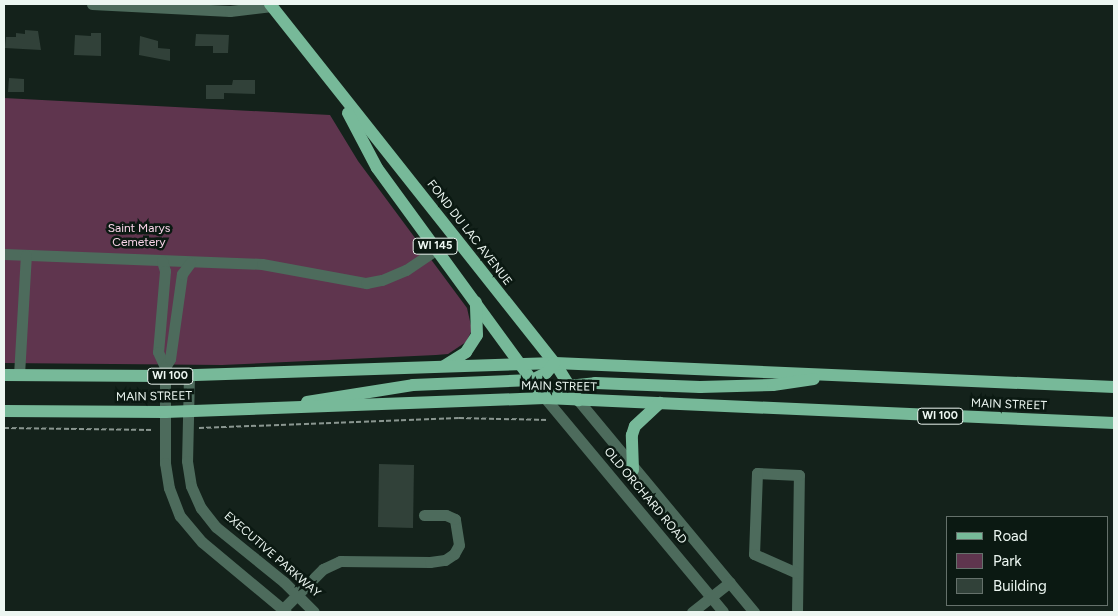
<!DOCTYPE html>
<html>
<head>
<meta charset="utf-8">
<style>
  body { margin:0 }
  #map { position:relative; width:1118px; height:616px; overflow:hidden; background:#14221b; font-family:Figtree,sans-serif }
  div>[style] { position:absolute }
  .green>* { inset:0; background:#5f354e }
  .building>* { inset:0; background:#314139 }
  .path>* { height:2px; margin-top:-1px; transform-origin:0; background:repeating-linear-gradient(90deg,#8a9690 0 5px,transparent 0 7.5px) }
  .minor>* { height:11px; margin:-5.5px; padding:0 5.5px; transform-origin:5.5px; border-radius:5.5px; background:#4d6b5c }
  .major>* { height:12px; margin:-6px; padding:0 6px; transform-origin:6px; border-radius:6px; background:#77b999 }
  span { translate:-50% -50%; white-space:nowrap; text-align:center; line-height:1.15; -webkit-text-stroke:5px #0b1912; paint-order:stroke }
  .shield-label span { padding:1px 4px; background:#0b1912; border:1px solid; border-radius:4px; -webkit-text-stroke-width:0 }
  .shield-label { font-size:11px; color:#ecf6f1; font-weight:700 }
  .park-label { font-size:12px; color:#fad4e9 }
  .street-label { font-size:12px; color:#ecf6f1 }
  .frame { position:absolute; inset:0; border:5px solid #ecf6f1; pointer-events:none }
  .legend { position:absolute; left:946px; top:516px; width:162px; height:90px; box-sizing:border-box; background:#0b1912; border:1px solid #65716b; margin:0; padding:6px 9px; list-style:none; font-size:15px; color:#ecf6f1 }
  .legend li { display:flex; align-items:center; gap:10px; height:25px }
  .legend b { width:25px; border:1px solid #65716b }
</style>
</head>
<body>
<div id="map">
  <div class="green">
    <i style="clip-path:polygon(4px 98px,330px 115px,358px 161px,467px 308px,472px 330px,466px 342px,448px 354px,436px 355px,222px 365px,4px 363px)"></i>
  </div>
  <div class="building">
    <i style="clip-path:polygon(25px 30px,38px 31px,41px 50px,5px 48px,6px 37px,16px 37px,16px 33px,25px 34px)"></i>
    <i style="clip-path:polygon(91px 33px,101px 33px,101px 56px,74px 55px,75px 35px,91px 36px)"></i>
    <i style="clip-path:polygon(196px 34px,229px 35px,228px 53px,213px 53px,213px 46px,195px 46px)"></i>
    <i style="clip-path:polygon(140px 36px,158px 41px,158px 48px,170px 49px,170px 61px,139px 55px)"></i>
    <i style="clip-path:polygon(9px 78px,24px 79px,24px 92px,8px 92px)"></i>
    <i style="clip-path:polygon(233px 80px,255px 80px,255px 94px,224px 93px,224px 99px,206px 99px,206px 85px,232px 85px)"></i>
    <i style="clip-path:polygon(379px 464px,414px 465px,413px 528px,378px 527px)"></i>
  </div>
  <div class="path">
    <i style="left:4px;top:428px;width:150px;rotate:0.8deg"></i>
    <i style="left:199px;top:428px;width:260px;rotate:-2.2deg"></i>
    <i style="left:459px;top:418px;width:89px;rotate:1.3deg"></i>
  </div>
  <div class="minor">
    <i style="left:92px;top:4px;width:138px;rotate:2.9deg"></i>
    <i style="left:230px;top:11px;width:42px;rotate:-6.8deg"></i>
    <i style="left:4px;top:254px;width:258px;rotate:2.2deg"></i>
    <i style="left:262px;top:264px;width:106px;rotate:10.4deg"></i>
    <i style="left:366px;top:283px;width:16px;rotate:-11deg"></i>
    <i style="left:382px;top:280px;width:26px;rotate:-23deg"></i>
    <i style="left:406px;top:270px;width:37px;rotate:-34deg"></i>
    <i style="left:162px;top:261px;width:10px;rotate:73deg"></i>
    <i style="left:165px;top:271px;width:81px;rotate:94.9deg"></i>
    <i style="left:158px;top:352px;width:17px;rotate:65deg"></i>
    <i style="left:165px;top:367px;width:96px;rotate:90deg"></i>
    <i style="left:165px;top:463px;width:25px;rotate:81deg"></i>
    <i style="left:169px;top:488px;width:30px;rotate:69deg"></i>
    <i style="left:180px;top:516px;width:34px;rotate:50deg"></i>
    <i style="left:202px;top:542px;width:109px;rotate:39.8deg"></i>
    <i style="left:165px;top:367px;width:9px;rotate:-58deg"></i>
    <i style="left:170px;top:359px;width:86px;rotate:-82deg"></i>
    <i style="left:182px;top:274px;width:14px;rotate:-54deg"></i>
    <i style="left:19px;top:375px;width:120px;rotate:-86.7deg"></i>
    <i style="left:189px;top:375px;width:86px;rotate:91.3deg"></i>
    <i style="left:187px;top:461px;width:25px;rotate:81deg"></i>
    <i style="left:191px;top:486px;width:24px;rotate:66deg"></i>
    <i style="left:201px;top:508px;width:24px;rotate:52deg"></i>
    <i style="left:216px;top:527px;width:87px;rotate:39deg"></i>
    <i style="left:284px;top:582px;width:42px;rotate:45deg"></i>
    <i style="left:545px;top:398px;width:278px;rotate:50.2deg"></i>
    <i style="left:578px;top:400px;width:276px;rotate:50.3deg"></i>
    <i style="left:283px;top:609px;width:57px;rotate:-45deg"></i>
    <i style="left:323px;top:569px;width:19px;rotate:-25deg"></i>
    <i style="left:340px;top:561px;width:90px;rotate:0.6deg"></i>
    <i style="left:430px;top:562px;width:15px;rotate:-8deg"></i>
    <i style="left:445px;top:560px;width:11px;rotate:-34deg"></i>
    <i style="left:454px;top:554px;width:10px;rotate:-61deg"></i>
    <i style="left:459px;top:545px;width:26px;rotate:-99deg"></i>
    <i style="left:455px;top:519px;width:10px;rotate:-156deg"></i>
    <i style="left:446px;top:515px;width:22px;rotate:180deg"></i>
    <i style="left:692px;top:612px;width:48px;rotate:-38.3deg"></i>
    <i style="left:797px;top:612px;width:137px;rotate:-89.2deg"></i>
    <i style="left:799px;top:475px;width:42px;rotate:-177.3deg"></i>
    <i style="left:757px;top:473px;width:81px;rotate:92.1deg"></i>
    <i style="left:754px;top:554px;width:47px;rotate:23.8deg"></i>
  </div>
  <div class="major">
    <i style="left:270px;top:4px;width:458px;rotate:51.6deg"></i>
    <i style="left:555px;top:363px;width:44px;rotate:58.1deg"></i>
    <i style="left:348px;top:113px;width:62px;rotate:62.2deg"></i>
    <i style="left:377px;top:168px;width:285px;rotate:53.9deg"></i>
    <i style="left:444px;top:366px;width:26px;rotate:-32deg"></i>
    <i style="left:466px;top:352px;width:20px;rotate:-57deg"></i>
    <i style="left:477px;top:335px;width:33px;rotate:-92deg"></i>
    <i style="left:4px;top:375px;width:161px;rotate:0.4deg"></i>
    <i style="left:165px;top:376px;width:390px;rotate:-1.9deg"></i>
    <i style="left:555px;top:363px;width:560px;rotate:2.46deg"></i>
    <i style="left:545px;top:398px;width:26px;rotate:-28deg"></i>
    <i style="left:568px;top:386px;width:27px;rotate:-6deg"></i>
    <i style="left:595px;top:383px;width:105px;rotate:2.2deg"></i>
    <i style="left:700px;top:387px;width:73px;rotate:-1.6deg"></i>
    <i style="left:773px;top:385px;width:41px;rotate:-8.3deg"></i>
    <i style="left:307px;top:402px;width:107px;rotate:-9.1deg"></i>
    <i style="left:413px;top:385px;width:119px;rotate:-2.4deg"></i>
    <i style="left:532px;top:380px;width:16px;rotate:-27deg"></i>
    <i style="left:546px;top:373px;width:13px;rotate:-48deg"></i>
    <i style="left:4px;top:411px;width:161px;rotate:0.4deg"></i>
    <i style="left:165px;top:412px;width:380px;rotate:-2.1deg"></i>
    <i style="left:545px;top:398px;width:570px;rotate:2.52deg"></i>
    <i style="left:633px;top:470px;width:35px;rotate:-92deg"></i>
    <i style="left:632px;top:435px;width:9px;rotate:-72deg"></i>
    <i style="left:635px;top:426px;width:34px;rotate:-43deg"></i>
  </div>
  <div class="shield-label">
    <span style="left:435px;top:246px">WI 145</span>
    <span style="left:170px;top:376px">WI 100</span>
    <span style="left:940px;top:416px">WI 100</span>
  </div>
  <div class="park-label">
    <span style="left:139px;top:236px">Saint Marys<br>Cemetery</span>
  </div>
  <div class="street-label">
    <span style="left:469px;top:233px;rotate:52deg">FOND DU LAC AVENUE</span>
    <span style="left:559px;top:387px;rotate:1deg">MAIN STREET</span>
    <span style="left:154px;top:397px;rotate:-1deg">MAIN STREET</span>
    <span style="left:1009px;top:405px;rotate:2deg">MAIN STREET</span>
    <span style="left:645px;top:496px;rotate:50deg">OLD ORCHARD ROAD</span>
    <span style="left:272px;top:555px;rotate:41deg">EXECUTIVE PARKWAY</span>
  </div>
  <div class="frame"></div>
  <ul class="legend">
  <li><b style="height:6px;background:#77b999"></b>Road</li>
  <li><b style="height:14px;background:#5f354e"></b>Park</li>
  <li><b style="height:14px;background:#314139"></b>Building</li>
  </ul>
</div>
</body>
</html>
